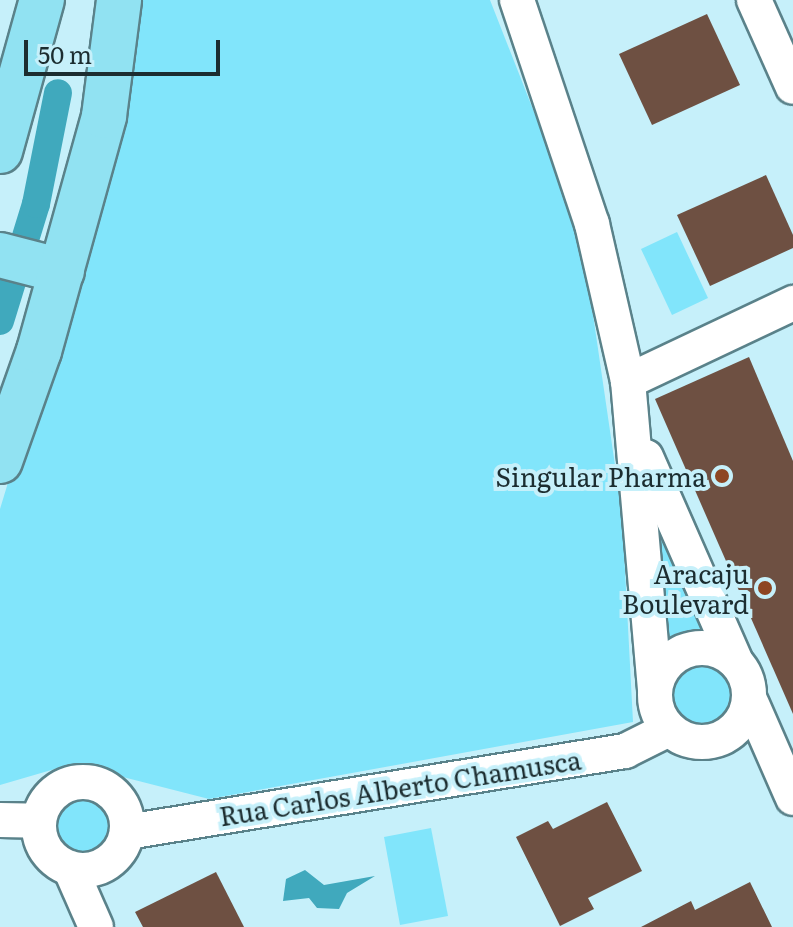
<!DOCTYPE html>
<html>
<head>
<meta charset="utf-8">
<style>
  body { margin:0 }
  #map { position:relative; width:793px; height:927px; overflow:hidden; background:#c6f0fa; font-family:Literata,serif }
  div>[style] { position:absolute }
  .green>* { inset:0; background:#81e5fb }
  .round { border-radius:50% }
  .water>* { inset:0; background:#40a9bd }
  .canal>* { height:28px; margin:-14px; padding:0 14px; transform-origin:14px; border-radius:14px; background:#40a9bd }
  .building>* { inset:0; background:#6e5042 }
  .roads { filter:drop-shadow(2px 0 #5a828a) drop-shadow(-2px 0 #5a828a) drop-shadow(0 2px #5a828a) drop-shadow(0 -2px #5a828a) }
  .minor>* { height:34px; margin:-17px; padding:0 17px; transform-origin:17px; border-radius:17px; background:#fff }
  .minor>.ring { margin:-17px; padding:0; box-sizing:content-box; background:none; border:34px solid #fff; border-radius:50% }
  .major>* { height:44px; margin:-22px; padding:0 22px; transform-origin:22px; border-radius:22px; background:#91e2f2 }
  .dots>* { width:22px; height:22px; translate:-50% -50%; box-sizing:border-box; border:4px solid #c6f0fa; border-radius:50% }
  span { translate:-50% -50%; white-space:nowrap; text-align:center; line-height:1.15; -webkit-text-stroke:8px #c6f0fa; paint-order:stroke }
  .poi-label { font-size:26px; color:#1c2d30 }
  .right { translate:-100% -50%; text-align:right }
  .street-label { font-size:26px; color:#1c2d30 }
  .scale { position:absolute; left:24px; top:40px; width:196px; height:36px; box-sizing:border-box; border:4px solid #1c2d30; border-top:0; padding-left:10px; font-size:24px; line-height:28px; white-space:nowrap; color:#1c2d30; -webkit-text-stroke:6px #c6f0fa; paint-order:stroke }
</style>
</head>
<body>
<div id="map">
  <div class="green">
    <i style="clip-path:polygon(143px 0,490px 0,565px 191px,590px 294px,622px 513px,633px 722px,209px 799px,72px 764px,0 785px,0 509px,103px 169px)"></i>
    <i style="clip-path:polygon(677px 232px,708px 298px,672px 315px,641px 249px)"></i>
    <i style="clip-path:polygon(657px 516px,711px 630px,685px 631px,661px 642px)"></i>
    <i class="round" style="left:666px;top:658px;width:72px;height:72px"></i>
    <i class="round" style="left:51px;top:792px;width:64px;height:64px"></i>
    <i style="clip-path:polygon(431px 828px,448px 916px,400px 925px,384px 837px)"></i>
  </div>
  <div class="water">
    <i style="clip-path:polygon(305px 870px,324px 885px,375px 876px,347px 893px,339px 909px,317px 908px,309px 898px,283px 901px,286px 879px)"></i>
  </div>
  <div class="canal">
    <i style="left:0;top:321px;width:122px;rotate:-72.9deg"></i>
    <i style="left:36px;top:204px;width:113px;rotate:-78.8deg"></i>
  </div>
  <div class="building">
    <i style="clip-path:polygon(707px 14px,740px 85px,652px 125px,619px 54px)"></i>
    <i style="clip-path:polygon(766px 175px,793px 235px,793px 248px,710px 286px,677px 215px)"></i>
    <i style="clip-path:polygon(749px 357px,793px 461px,793px 714px,655px 399px)"></i>
    <i style="clip-path:polygon(607px 802px,642px 871px,588px 898px,594px 909px,560px 926px,516px 837px,548px 821px,553px 829px)"></i>
    <i style="clip-path:polygon(216px 872px,244px 927px,143px 927px,135px 912px)"></i>
    <i style="clip-path:polygon(750px 882px,772px 927px,641px 927px,691px 901px,695px 910px)"></i>
  </div>
  <div class="roads">
    <div class="minor">
      <i style="left:517px;top:0;width:236px;rotate:71.5deg"></i>
      <i style="left:592px;top:224px;width:161px;rotate:77.1deg"></i>
      <i style="left:628px;top:381px;width:310px;rotate:85deg"></i>
      <i style="left:754px;top:0;width:95px;rotate:65.9deg"></i>
      <i style="left:628px;top:381px;width:183px;rotate:-25.3deg"></i>
      <i style="left:646px;top:457px;width:224px;rotate:66.3deg"></i>
      <i class="ring" style="left:655px;top:648px;width:60px;height:60px"></i>
      <i style="left:750px;top:700px;width:107px;rotate:66.3deg"></i>
      <i class="ring" style="left:39px;top:782px;width:54px;height:54px"></i>
      <i style="left:0;top:820px;width:39px;rotate:1deg"></i>
      <i style="left:127px;top:832px;width:505px;rotate:-9.24deg"></i>
      <i style="left:625px;top:751px;width:49px;rotate:-26.6deg"></i>
      <i style="left:70px;top:868px;width:64px;rotate:66.2deg"></i>
    </div>
    <div class="major">
      <i style="left:0;top:151px;width:157px;rotate:-74.5deg"></i>
      <i style="left:0;top:255px;width:64px;rotate:14.5deg"></i>
      <i style="left:0;top:461px;width:117px;rotate:-70.5deg"></i>
      <i style="left:39px;top:351px;width:244px;rotate:-74.5deg"></i>
      <i style="left:104px;top:116px;width:117px;rotate:-82.6deg"></i>
    </div>
  </div>
  <div class="dots">
    <i style="left:722px;top:476px;background:#8d4623"></i>
    <i style="left:765px;top:588px;background:#8d4623"></i>
  </div>
  <div class="poi-label">
    <span class="right" style="left:706px;top:476px">Singular Pharma</span>
    <span class="right" style="left:749px;top:588px">Aracaju<br>Boulevard</span>
  </div>
  <div class="street-label">
    <span style="left:400px;top:787px;rotate:-9deg">Rua Carlos Alberto Chamusca</span>
  </div>
  <div class="scale">50 m</div>
</div>
</body>
</html>
